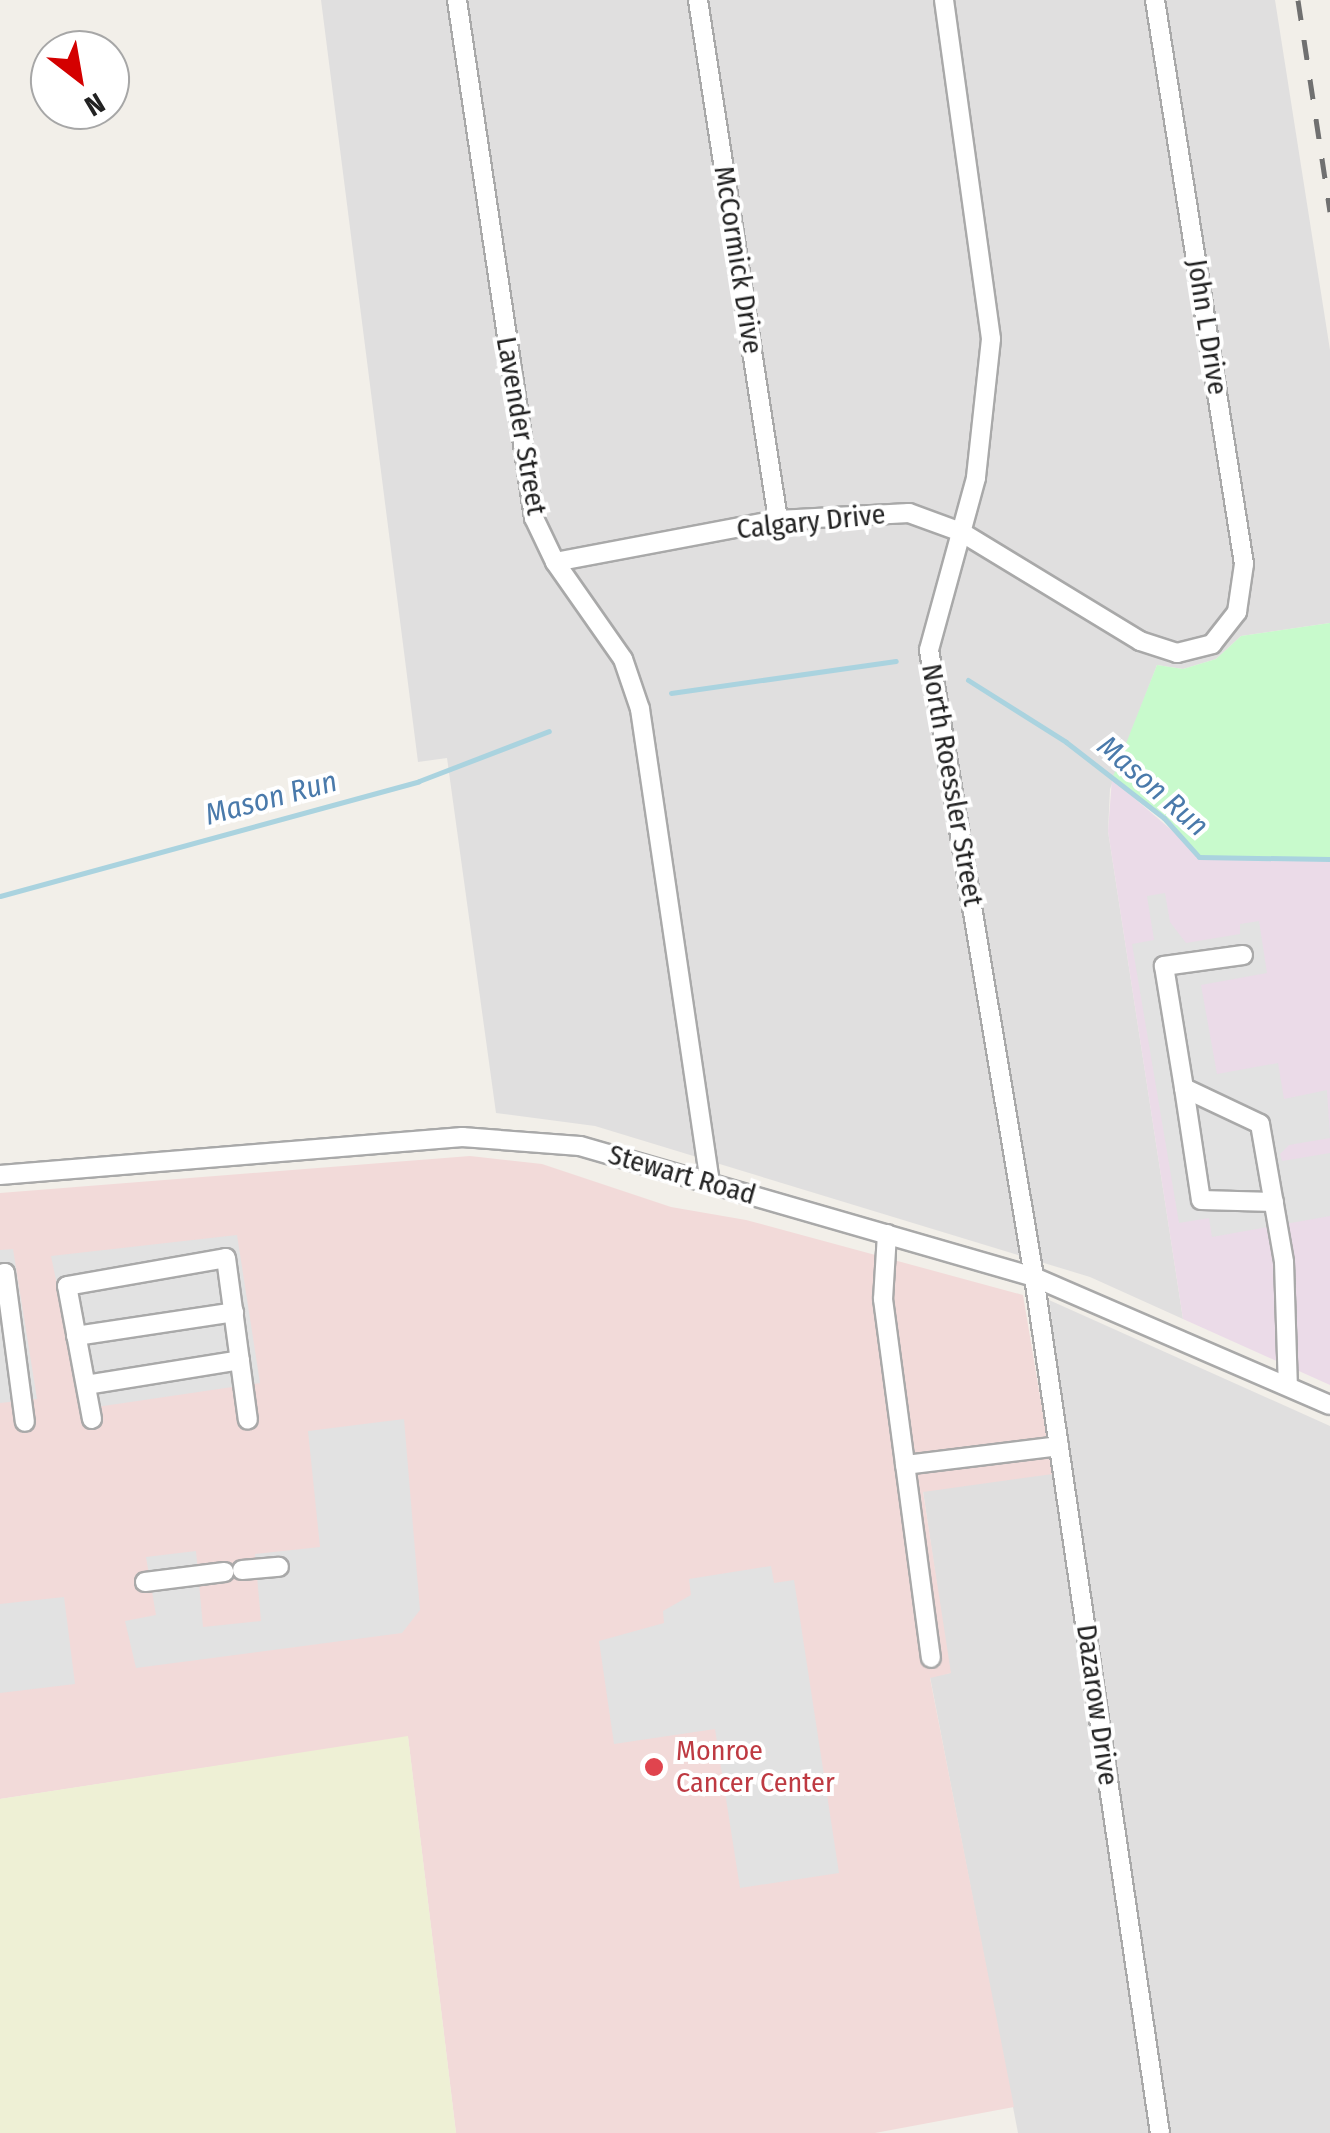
<!DOCTYPE html>
<html>
<head>
<meta charset="utf-8">
<style>
  body { margin:0 }
  #map { position:relative; width:1330px; height:2133px; overflow:hidden; background:#f2efe9; font-family:"Fira Sans Condensed",sans-serif }
  div>[style] { position:absolute }
  .residential>* { inset:0; background:#e0dfdf }
  .commercial>* { inset:0; background:#f2dad9 }
  .industrial>* { inset:0; background:#ebdbe8 }
  .farmland>* { inset:0; background:#eef0d5 }
  .park>* { inset:0; background:#c8facc }
  .parking>* { inset:0; background:#e2e2e2 }
  .stream>* { height:5px; margin:-2.5px; padding:0 2.5px; transform-origin:2.5px; border-radius:2.5px; background:#aad3df }
  .roads { filter:drop-shadow(2px 0 #a9a9a9) drop-shadow(-2px 0 #a9a9a9) drop-shadow(0 2px #a9a9a9) drop-shadow(0 -2px #a9a9a9) }
  .minor>* { height:18px; margin:-9px; padding:0 9px; transform-origin:9px; border-radius:9px; background:#fff }
  .rail>* { height:5px; margin-top:-2.5px; transform-origin:0; background:repeating-linear-gradient(90deg,#707070 0 20px,transparent 0 40px) }
  .dots>* { width:28px; height:28px; translate:-50% -50%; box-sizing:border-box; border:5px solid #fff; border-radius:50% }
  span { translate:-50% -50%; white-space:nowrap; text-align:center; line-height:1.15; -webkit-text-stroke:8px #fff; paint-order:stroke }
  .street-label { font-size:28px; color:#222 }
  .health-label { font-size:28px; color:#be3a42 }
  .left { translate:0 -50%; text-align:left }
  .water-label { font-size:30px; color:#4a7aab; font-style:italic }
  .north { position:absolute; left:30px; top:30px; width:100px; height:100px; box-sizing:border-box; background:#fff; border:2px solid #a7a7a7; border-radius:50%; rotate:149deg; font-size:28px; font-weight:700; line-height:40px; text-align:center; color:#222 }
  .north::after { content:''; display:block; margin:auto; width:35px; height:45px; background:#d40000; clip-path:polygon(50% 0,100% 100%,50% 72%,0 100%) }
</style>
</head>
<body>
<div id="map">
  <div class="residential">
    <i style="clip-path:polygon(321px 0,1275px 0,1330px 350px,1330px 623px,1241px 636px,1216px 659px,1183px 669px,1157px 665px,1110px 789px,1108px 831px,1183px 1319px,1090px 1277px,595px 1126px,496px 1113px,447px 758px,418px 762px)"></i>
    <i style="clip-path:polygon(1049px 1300px,1330px 1426px,1330px 2133px,1018px 2133px,930px 1677px,950px 1673px,923px 1491px,1071px 1470px)"></i>
  </div>
  <div class="commercial">
    <i style="clip-path:polygon(470px 1156px,542px 1164px,671px 1207px,746px 1220px,1023px 1295px,1053px 1474px,923px 1492px,951px 1673px,930px 1678px,1014px 2107px,875px 2133px,456px 2133px,408px 1737px,0 1799px,0 1193px)"></i>
  </div>
  <div class="industrial">
    <i style="clip-path:polygon(1112px 779px,1183px 840px,1225px 860px,1330px 859px,1330px 1385px,1183px 1319px,1108px 831px)"></i>
  </div>
  <div class="farmland">
    <i style="clip-path:polygon(408px 1736px,456px 2133px,0 2133px,0 1799px)"></i>
  </div>
  <div class="park">
    <i style="clip-path:polygon(1330px 623px,1330px 859px,1199px 857px,1164px 818px,1112px 779px,1157px 665px,1183px 669px,1216px 659px,1241px 636px)"></i>
  </div>
  <div class="parking">
    <i style="clip-path:polygon(1165px 893px,1170px 922px,1186px 943px,1240px 934px,1240px 924px,1259px 921px,1267px 973px,1201px 985px,1217px 1074px,1278px 1063px,1284px 1099px,1327px 1090px,1330px 1138px,1289px 1145px,1280px 1154px,1282px 1161px,1330px 1153px,1330px 1216px,1212px 1237px,1209px 1218px,1179px 1223px,1132px 944px,1154px 940px,1147px 896px)"></i>
    <i style="clip-path:polygon(237px 1235px,260px 1383px,83px 1409px,51px 1256px)"></i>
    <i style="clip-path:polygon(13px 1249px,37px 1399px,0 1403px,0 1250px)"></i>
    <i style="clip-path:polygon(404px 1419px,420px 1610px,402px 1633px,136px 1668px,125px 1621px,156px 1615px,146px 1557px,196px 1551px,203px 1627px,261px 1621px,255px 1554px,320px 1547px,308px 1431px)"></i>
    <i style="clip-path:polygon(771px 1566px,774px 1583px,794px 1580px,839px 1873px,740px 1888px,715px 1729px,614px 1744px,599px 1641px,664px 1623px,663px 1611px,691px 1595px,689px 1579px)"></i>
    <i style="clip-path:polygon(64px 1597px,75px 1684px,0 1693px,0 1604px)"></i>
  </div>
  <div class="stream">
    <i style="left:968px;top:680px;width:116px;rotate:32.3deg"></i>
    <i style="left:1066px;top:742px;width:124px;rotate:37.8deg"></i>
    <i style="left:1164px;top:818px;width:52px;rotate:48.1deg"></i>
    <i style="left:1199px;top:857px;width:131px;rotate:0.9deg"></i>
    <i style="left:671px;top:693px;width:227px;rotate:-8.1deg"></i>
    <i style="left:0;top:896px;width:434px;rotate:-15.3deg"></i>
    <i style="left:419px;top:781px;width:139px;rotate:-21deg"></i>
  </div>
  <div class="roads">
    <div class="minor">
      <i style="left:457px;top:0;width:524px;rotate:81.54deg"></i>
      <i style="left:534px;top:518px;width:49px;rotate:64.5deg"></i>
      <i style="left:555px;top:562px;width:118px;rotate:55deg"></i>
      <i style="left:623px;top:659px;width:53px;rotate:71.2deg"></i>
      <i style="left:640px;top:709px;width:478px;rotate:81.6deg"></i>
      <i style="left:698px;top:0;width:526px;rotate:81.25deg"></i>
      <i style="left:944px;top:0;width:342px;rotate:82.1deg"></i>
      <i style="left:991px;top:339px;width:140px;rotate:96.2deg"></i>
      <i style="left:976px;top:478px;width:178px;rotate:105.3deg"></i>
      <i style="left:929px;top:650px;width:636px;rotate:80.49deg"></i>
      <i style="left:1034px;top:1277px;width:865px;rotate:81.63deg"></i>
      <i style="left:555px;top:562px;width:227px;rotate:-10.7deg"></i>
      <i style="left:778px;top:520px;width:131px;rotate:-3.1deg"></i>
      <i style="left:909px;top:513px;width:55px;rotate:20.1deg"></i>
      <i style="left:961px;top:532px;width:210px;rotate:31.3deg"></i>
      <i style="left:1140px;top:641px;width:39px;rotate:18deg"></i>
      <i style="left:1177px;top:653px;width:36px;rotate:-14deg"></i>
      <i style="left:1212px;top:644px;width:41px;rotate:-52deg"></i>
      <i style="left:1237px;top:612px;width:49px;rotate:-81.7deg"></i>
      <i style="left:1244px;top:564px;width:571px;rotate:-98.97deg"></i>
      <i style="left:1243px;top:955px;width:80px;rotate:172.1deg"></i>
      <i style="left:1164px;top:966px;width:124px;rotate:80.7deg"></i>
      <i style="left:1184px;top:1088px;width:84px;rotate:25.3deg"></i>
      <i style="left:1260px;top:1124px;width:140px;rotate:80.1deg"></i>
      <i style="left:1284px;top:1262px;width:124px;rotate:88.2deg"></i>
      <i style="left:1184px;top:1088px;width:113px;rotate:81.4deg"></i>
      <i style="left:1201px;top:1200px;width:73px;rotate:1.6deg"></i>
      <i style="left:0;top:1175px;width:464px;rotate:-4.7deg"></i>
      <i style="left:462px;top:1137px;width:118px;rotate:4.4deg"></i>
      <i style="left:580px;top:1146px;width:473px;rotate:16.1deg"></i>
      <i style="left:1034px;top:1277px;width:322px;rotate:23.4deg"></i>
      <i style="left:887px;top:1234px;width:65px;rotate:93.5deg"></i>
      <i style="left:883px;top:1299px;width:362px;rotate:82.4deg"></i>
      <i style="left:0;top:1274px;width:5px;rotate:-11deg"></i>
      <i style="left:5px;top:1273px;width:150px;rotate:82.4deg"></i>
      <i style="left:76px;top:1336px;width:160px;rotate:-8.6deg"></i>
      <i style="left:86px;top:1385px;width:156px;rotate:-9.2deg"></i>
      <i style="left:92px;top:1419px;width:135px;rotate:-100.6deg"></i>
      <i style="left:67px;top:1286px;width:161px;rotate:-10deg"></i>
      <i style="left:226px;top:1258px;width:163px;rotate:82.3deg"></i>
      <i style="left:905px;top:1465px;width:155px;rotate:-7deg"></i>
      <i style="left:242px;top:1570px;width:37px;rotate:-5deg"></i>
      <i style="left:145px;top:1582px;width:80px;rotate:-7.2deg"></i>
    </div>
  </div>
  <div class="rail">
    <i style="left:1298px;top:0;width:214px;rotate:81.4deg"></i>
  </div>
  <div class="dots">
    <i style="left:654px;top:1767px;background:#e0444e"></i>
  </div>
  <div class="street-label">
    <span style="left:738px;top:260px;rotate:81deg">McCormick Drive</span>
    <span style="left:1207px;top:327px;rotate:81deg">John L Drive</span>
    <span style="left:521px;top:426px;rotate:80deg">Lavender Street</span>
    <span style="left:811px;top:522px;rotate:-6deg">Calgary Drive</span>
    <span style="left:952px;top:785px;rotate:80deg">North Roessler Street</span>
    <span style="left:682px;top:1175px;rotate:16deg">Stewart Road</span>
    <span style="left:1097px;top:1705px;rotate:82deg">Dazarow Drive</span>
  </div>
  <div class="health-label">
    <span class="left" style="left:676px;top:1767px">Monroe<br>Cancer Center</span>
  </div>
  <div class="water-label">
    <span style="left:1153px;top:786px;rotate:41deg">Mason Run</span>
    <span style="left:271px;top:798px;rotate:-15deg">Mason Run</span>
  </div>
  <div class="north">N</div>
</div>
</body>
</html>
